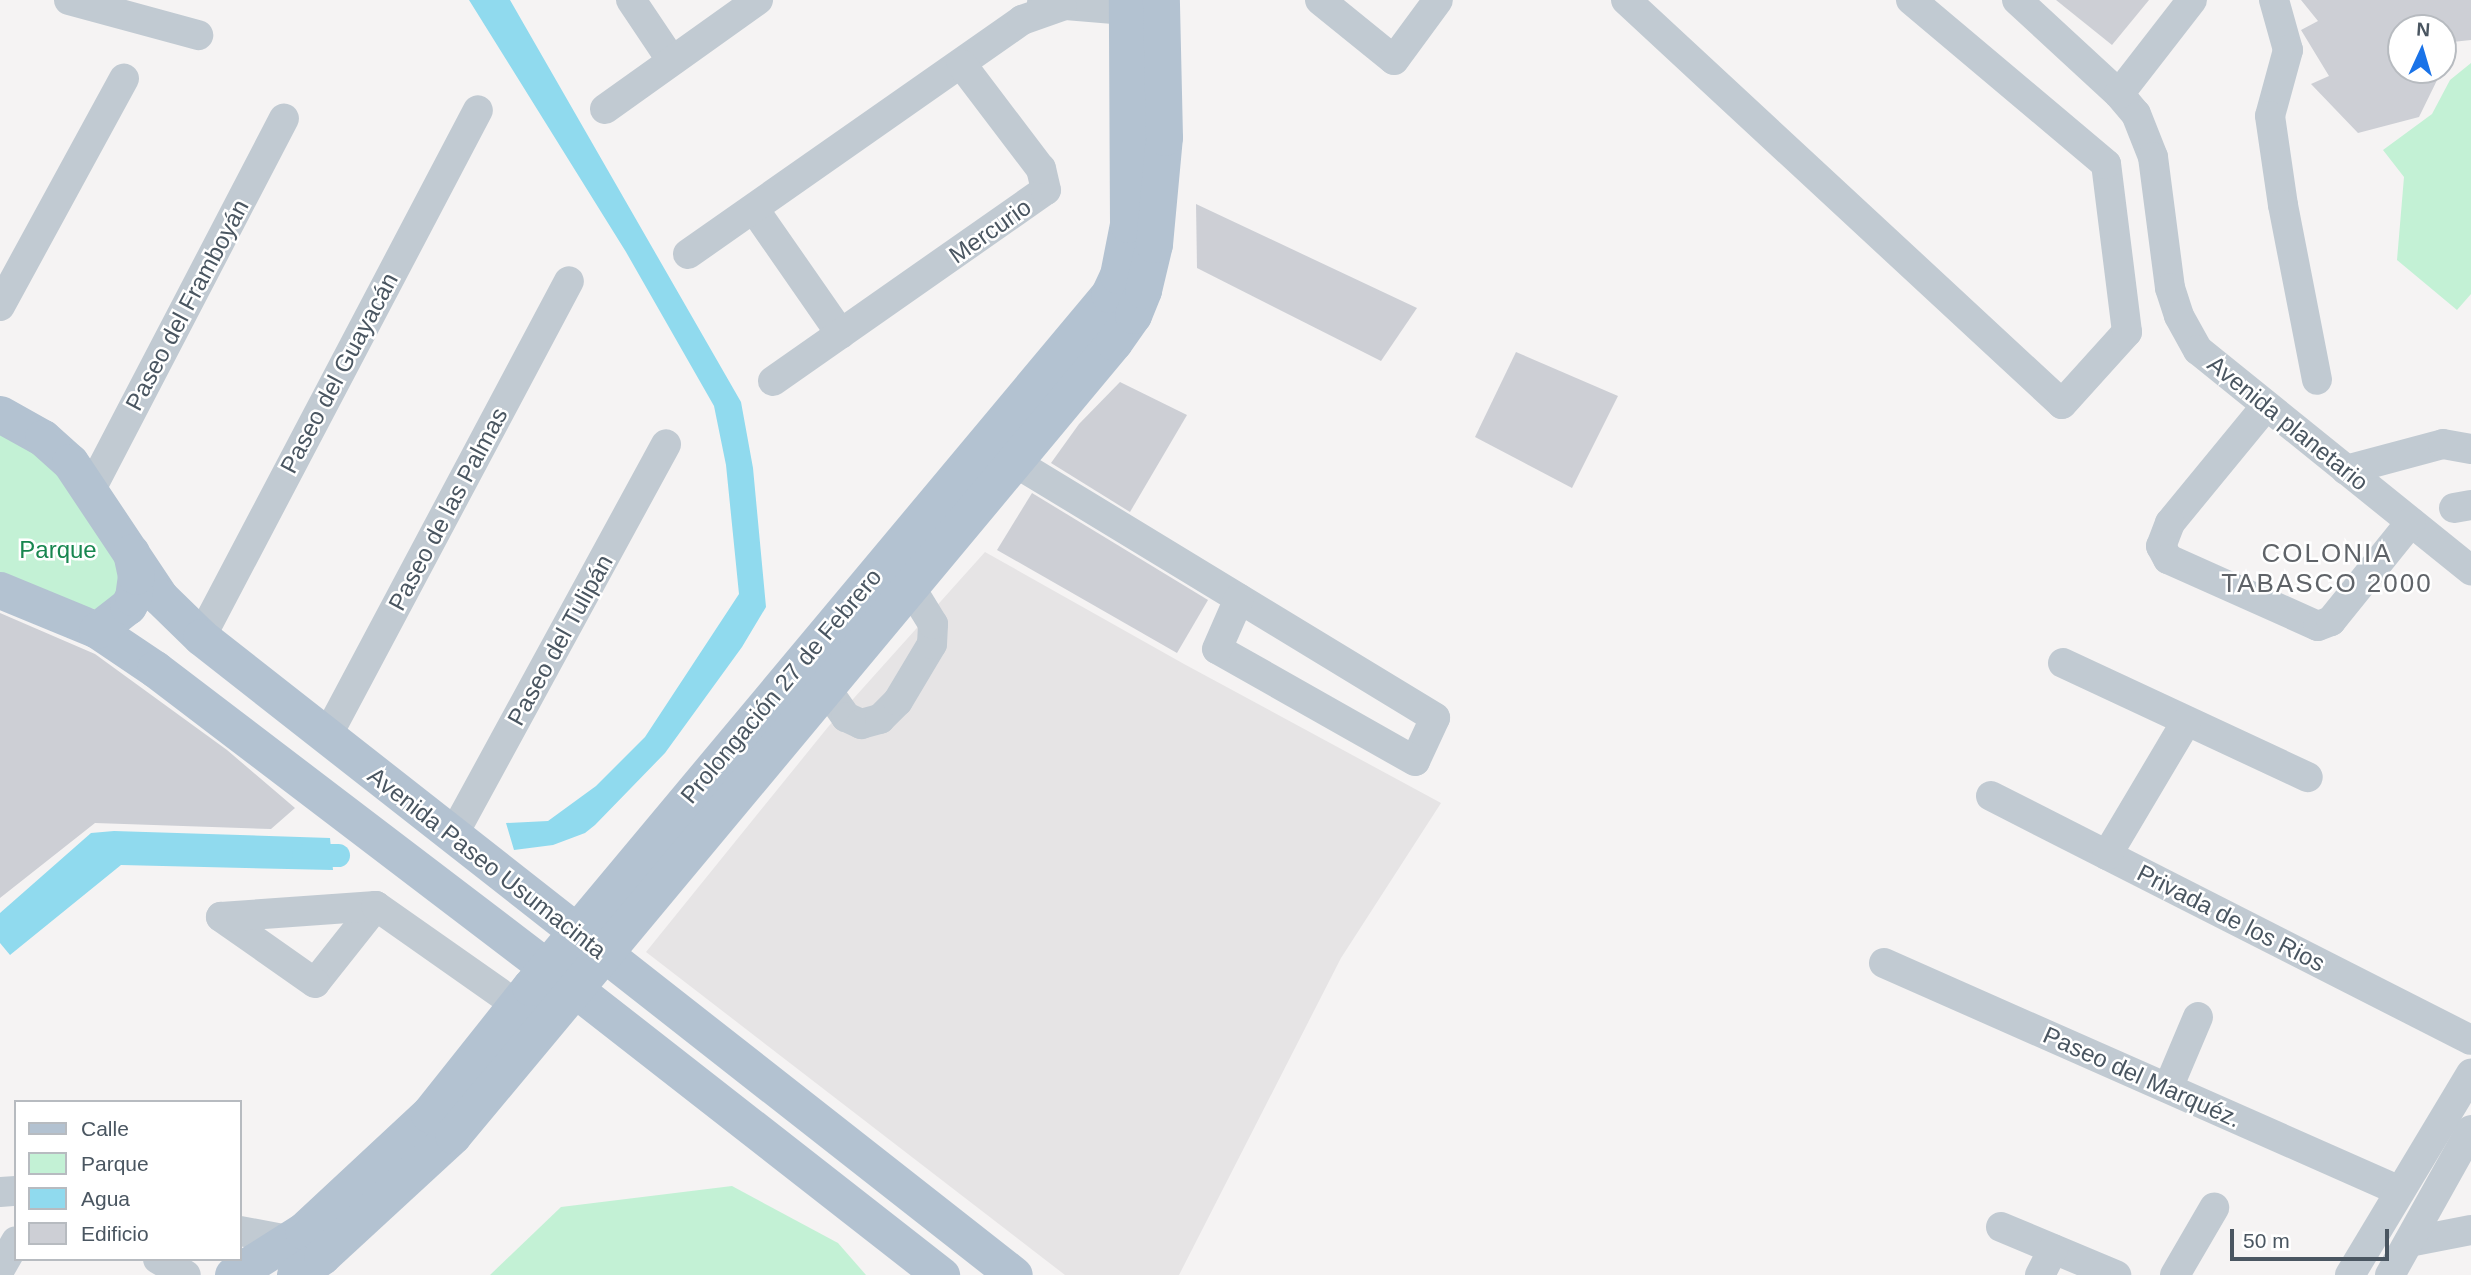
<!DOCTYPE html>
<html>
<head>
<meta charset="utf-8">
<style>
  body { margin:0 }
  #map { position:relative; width:2471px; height:1275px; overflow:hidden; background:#f5f3f3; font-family:Helvetica,sans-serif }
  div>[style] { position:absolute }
  .education>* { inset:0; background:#e6e4e5 }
  .green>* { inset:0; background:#c3f1d5 }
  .water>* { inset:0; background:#90daee }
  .canal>* { height:23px; margin:-11.5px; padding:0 11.5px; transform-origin:11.5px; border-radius:11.5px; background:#90daee }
  .building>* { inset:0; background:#cdcfd5 }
  .minor>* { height:30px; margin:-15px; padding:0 15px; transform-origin:15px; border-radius:15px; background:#c1cad2 }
  .major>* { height:37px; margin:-18.5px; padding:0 18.5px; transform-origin:18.5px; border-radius:18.5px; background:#b3c2d1 }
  span { translate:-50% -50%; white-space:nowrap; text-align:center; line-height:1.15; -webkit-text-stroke:5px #fff; paint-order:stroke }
  .street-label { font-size:24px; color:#4a5661 }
  .park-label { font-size:24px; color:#17864f }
  .neighbourhood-label { font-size:26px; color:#5f6368; letter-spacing:2px }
  .legend { position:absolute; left:14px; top:1100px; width:228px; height:161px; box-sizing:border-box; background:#fff; border:2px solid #b7bbc0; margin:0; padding:9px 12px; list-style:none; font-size:21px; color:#4a5661 }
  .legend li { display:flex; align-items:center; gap:14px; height:35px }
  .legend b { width:35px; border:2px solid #b7bbc0 }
  .north { position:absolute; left:2387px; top:14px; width:70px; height:70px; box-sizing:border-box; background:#fff; border:2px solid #b7bbc0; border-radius:50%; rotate:4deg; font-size:19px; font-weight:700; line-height:28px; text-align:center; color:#4a5661 }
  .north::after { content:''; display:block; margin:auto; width:24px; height:32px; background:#1a73e8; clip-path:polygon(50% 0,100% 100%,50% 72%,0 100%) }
  .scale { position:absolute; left:2230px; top:1229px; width:159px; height:32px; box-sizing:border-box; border:4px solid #4a5661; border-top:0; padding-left:9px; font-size:21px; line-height:24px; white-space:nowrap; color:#4a5661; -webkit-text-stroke:5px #fff; paint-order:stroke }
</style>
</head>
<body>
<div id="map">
  <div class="education">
    <i style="clip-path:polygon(985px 552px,1184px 664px,1441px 803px,1341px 958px,1179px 1275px,1065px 1275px,646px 952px,828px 727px)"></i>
  </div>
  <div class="green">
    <i style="clip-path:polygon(2471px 63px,2471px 294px,2457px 310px,2397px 260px,2404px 177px,2383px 150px,2432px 114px,2450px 80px)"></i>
    <i style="clip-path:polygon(0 415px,42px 439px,130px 554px,119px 614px,0 590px)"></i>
    <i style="clip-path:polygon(732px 1186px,838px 1243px,866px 1275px,490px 1275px,561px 1207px)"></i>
  </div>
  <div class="water">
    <i style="clip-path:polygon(469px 0,510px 0,741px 402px,753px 468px,766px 607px,742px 647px,665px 753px,595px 825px,585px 833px,553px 845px,514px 850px,506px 823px,548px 821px,596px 786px,645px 737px,739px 594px,726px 465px,714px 406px,626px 252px)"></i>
    <i style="clip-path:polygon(114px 831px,330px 838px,333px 870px,121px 865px,10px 955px,0 943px,0 913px,91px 833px)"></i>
  </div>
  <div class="canal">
    <i style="left:303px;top:855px;width:35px"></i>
  </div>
  <div class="building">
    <i style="clip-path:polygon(2056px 0,2149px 0,2112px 45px)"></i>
    <i style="clip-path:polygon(2301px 0,2471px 0,2471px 40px,2443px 43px,2443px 28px,2401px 28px,2401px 70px,2442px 70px,2419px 117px,2358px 133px,2311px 84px,2329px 76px,2301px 30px,2318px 21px)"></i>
    <i style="clip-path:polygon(1196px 204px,1417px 308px,1381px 361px,1197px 268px)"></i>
    <i style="clip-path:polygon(1516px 352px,1618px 396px,1572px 488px,1475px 437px)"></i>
    <i style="clip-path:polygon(1120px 382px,1187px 415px,1130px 512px,1051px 463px,1079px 424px)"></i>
    <i style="clip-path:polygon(1032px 493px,1208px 600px,1177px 653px,997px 550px)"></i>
    <i style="clip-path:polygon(0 613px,95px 654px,227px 750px,295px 808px,271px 829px,95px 823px,0 898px)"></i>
  </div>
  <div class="minor">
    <i style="left:69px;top:0;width:134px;rotate:15.2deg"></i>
    <i style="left:631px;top:0;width:73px;rotate:56.1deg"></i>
    <i style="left:1320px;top:0;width:95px;rotate:39deg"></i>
    <i style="left:1394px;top:60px;width:74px;rotate:-53.7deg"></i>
    <i style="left:1626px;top:0;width:594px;rotate:42.82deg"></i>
    <i style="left:2062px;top:404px;width:97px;rotate:-47.9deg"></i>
    <i style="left:2127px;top:332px;width:169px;rotate:-97.1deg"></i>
    <i style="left:2106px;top:164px;width:255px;rotate:-139.9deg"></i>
    <i style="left:2017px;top:0;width:139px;rotate:42.7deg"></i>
    <i style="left:2119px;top:94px;width:26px;rotate:50deg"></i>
    <i style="left:2136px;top:114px;width:46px;rotate:68.4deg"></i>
    <i style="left:2153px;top:157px;width:132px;rotate:82.6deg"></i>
    <i style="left:2170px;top:288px;width:29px;rotate:72deg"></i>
    <i style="left:2179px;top:316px;width:39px;rotate:61deg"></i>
    <i style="left:2198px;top:350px;width:351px;rotate:38.9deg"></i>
    <i style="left:2274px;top:0;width:52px;rotate:74.4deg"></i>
    <i style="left:2288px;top:50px;width:68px;rotate:105.3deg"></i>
    <i style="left:2270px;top:116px;width:90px;rotate:81.7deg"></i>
    <i style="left:2283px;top:205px;width:178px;rotate:79deg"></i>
    <i style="left:1042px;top:3px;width:108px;rotate:4.8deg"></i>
    <i style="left:2119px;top:94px;width:119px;rotate:-52.2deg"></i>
    <i style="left:605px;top:109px;width:188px;rotate:-35.5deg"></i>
    <i style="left:754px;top:209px;width:152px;rotate:55.2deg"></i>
    <i style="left:688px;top:254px;width:408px;rotate:-35deg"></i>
    <i style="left:1022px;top:20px;width:42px;rotate:-19.3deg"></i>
    <i style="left:0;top:306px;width:259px;rotate:-61.4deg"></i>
    <i style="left:773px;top:381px;width:333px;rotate:-35deg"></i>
    <i style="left:1046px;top:190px;width:22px;rotate:-103deg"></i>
    <i style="left:1041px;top:169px;width:131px;rotate:-127.2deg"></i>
    <i style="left:2266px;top:406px;width:151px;rotate:129.4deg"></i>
    <i style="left:2170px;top:523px;width:25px;rotate:111deg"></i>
    <i style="left:2161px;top:546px;width:15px;rotate:62deg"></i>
    <i style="left:2168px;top:559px;width:164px;rotate:24.1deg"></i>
    <i style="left:2318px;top:626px;width:14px;rotate:-21deg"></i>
    <i style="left:2331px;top:621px;width:127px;rotate:-51.1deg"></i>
    <i style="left:1013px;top:461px;width:494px;rotate:31.3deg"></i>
    <i style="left:1435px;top:718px;width:47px;rotate:114.9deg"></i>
    <i style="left:1415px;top:761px;width:227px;rotate:-150.5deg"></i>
    <i style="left:1217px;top:649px;width:55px;rotate:-66.3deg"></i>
    <i style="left:2346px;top:470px;width:100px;rotate:-15deg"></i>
    <i style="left:2443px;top:444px;width:28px;rotate:10deg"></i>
    <i style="left:90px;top:491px;width:420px;rotate:-62.5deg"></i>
    <i style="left:2454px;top:508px;width:17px;rotate:-10deg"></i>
    <i style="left:201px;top:637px;width:595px;rotate:-62.27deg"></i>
    <i style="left:2063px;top:663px;width:270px;rotate:25deg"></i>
    <i style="left:825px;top:687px;width:37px;rotate:55deg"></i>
    <i style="left:846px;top:717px;width:17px;rotate:25deg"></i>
    <i style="left:861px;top:724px;width:20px;rotate:-15deg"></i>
    <i style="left:880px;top:719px;width:25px;rotate:-45deg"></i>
    <i style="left:898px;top:701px;width:66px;rotate:-59.2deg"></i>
    <i style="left:932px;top:644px;width:20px;rotate:-87deg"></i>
    <i style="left:933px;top:624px;width:46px;rotate:-121.6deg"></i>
    <i style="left:327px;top:736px;width:515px;rotate:-61.99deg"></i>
    <i style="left:1991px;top:796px;width:538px;rotate:26.95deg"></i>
    <i style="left:453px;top:835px;width:445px;rotate:-61.4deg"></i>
    <i style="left:2107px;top:855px;width:155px;rotate:-59.3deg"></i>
    <i style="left:376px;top:906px;width:98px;rotate:128.4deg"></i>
    <i style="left:315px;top:983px;width:115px;rotate:-144.9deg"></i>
    <i style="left:221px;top:917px;width:155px;rotate:-4.1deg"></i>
    <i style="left:376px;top:906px;width:172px;rotate:35.1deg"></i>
    <i style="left:1884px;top:963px;width:564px;rotate:23.84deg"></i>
    <i style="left:2168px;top:1088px;width:77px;rotate:-67.1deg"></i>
    <i style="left:0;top:1192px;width:16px;rotate:-4deg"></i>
    <i style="left:2001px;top:1227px;width:125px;rotate:22.7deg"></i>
    <i style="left:240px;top:1231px;width:49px;rotate:10.6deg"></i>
    <i style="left:2409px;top:1242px;width:63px;rotate:-11deg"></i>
    <i style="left:158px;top:1259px;width:32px;rotate:30deg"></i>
    <i style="left:0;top:1269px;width:32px;rotate:-60deg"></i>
    <i style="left:2040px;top:1275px;width:29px;rotate:-63deg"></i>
    <i style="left:2175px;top:1275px;width:78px;rotate:-59.8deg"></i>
    <i style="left:2350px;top:1275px;width:235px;rotate:-59deg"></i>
    <i style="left:2390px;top:1275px;width:166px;rotate:-60.8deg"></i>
  </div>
  <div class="major">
    <i style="left:0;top:414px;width:49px;rotate:29.2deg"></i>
    <i style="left:43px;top:438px;width:36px;rotate:42deg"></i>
    <i style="left:70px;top:462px;width:162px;rotate:56.3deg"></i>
    <i style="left:160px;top:597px;width:57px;rotate:44.3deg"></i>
    <i style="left:201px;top:637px;width:1033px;rotate:38.12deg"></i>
    <i style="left:0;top:590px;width:105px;rotate:22.4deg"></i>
    <i style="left:97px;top:630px;width:70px;rotate:33.9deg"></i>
    <i style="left:155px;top:669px;width:494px;rotate:37.3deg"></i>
    <i style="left:548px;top:968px;width:499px;rotate:38deg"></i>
    <i style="left:97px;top:630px;width:39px;rotate:-38deg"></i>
    <i style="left:128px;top:606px;width:10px;rotate:-61deg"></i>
    <i style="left:133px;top:597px;width:21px;rotate:-82deg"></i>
    <i style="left:136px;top:576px;width:24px;rotate:-102deg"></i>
    <i style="left:233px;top:1275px;width:83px;rotate:-32.2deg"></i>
    <i style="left:303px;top:1231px;width:172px;rotate:-42.9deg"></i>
    <i style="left:429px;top:1114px;width:162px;rotate:-51.5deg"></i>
    <i style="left:530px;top:987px;width:903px;rotate:-50.12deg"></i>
    <i style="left:1109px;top:294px;width:21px;rotate:-65deg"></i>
    <i style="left:1118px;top:275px;width:52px;rotate:-78.9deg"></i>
    <i style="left:1128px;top:224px;width:224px;rotate:-90.3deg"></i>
    <i style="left:295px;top:1275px;width:33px;rotate:-35deg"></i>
    <i style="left:322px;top:1256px;width:178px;rotate:-42.7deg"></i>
    <i style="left:453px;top:1135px;width:1032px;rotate:-50.19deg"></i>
    <i style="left:1114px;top:342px;width:33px;rotate:-55deg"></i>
    <i style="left:1133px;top:315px;width:27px;rotate:-68deg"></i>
    <i style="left:1143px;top:290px;width:47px;rotate:-76.6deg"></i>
    <i style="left:1154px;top:244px;width:107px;rotate:-84.7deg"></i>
    <i style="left:1164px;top:137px;width:137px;rotate:-91.3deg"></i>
  </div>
  <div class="street-label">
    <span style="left:990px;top:231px;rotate:-35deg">Mercurio</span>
    <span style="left:187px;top:305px;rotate:-62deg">Paseo del Framboyán</span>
    <span style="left:339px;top:373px;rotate:-62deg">Paseo del Guayacán</span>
    <span style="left:2288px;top:423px;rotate:39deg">Avenida planetario</span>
    <span style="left:448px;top:509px;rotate:-62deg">Paseo de las Palmas</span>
    <span style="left:560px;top:640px;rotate:-61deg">Paseo del Tulipán</span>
    <span style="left:781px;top:686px;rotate:-50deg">Prolongación 27 de Febrero</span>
    <span style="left:487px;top:863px;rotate:38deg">Avenida Paseo Usumacinta</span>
    <span style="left:2231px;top:918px;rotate:27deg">Privada de los Rios</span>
    <span style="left:2142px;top:1077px;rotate:24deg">Paseo del Marquéz.</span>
  </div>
  <div class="park-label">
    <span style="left:58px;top:550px">Parque</span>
  </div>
  <div class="neighbourhood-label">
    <span style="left:2327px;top:569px">COLONIA<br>TABASCO 2000</span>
  </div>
  <ul class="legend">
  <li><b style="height:9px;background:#b3c2d1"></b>Calle</li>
  <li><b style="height:19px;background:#c3f1d5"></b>Parque</li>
  <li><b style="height:19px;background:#90daee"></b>Agua</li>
  <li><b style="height:19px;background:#cdcfd5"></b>Edificio</li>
  </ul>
  <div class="north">N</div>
  <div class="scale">50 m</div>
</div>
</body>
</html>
